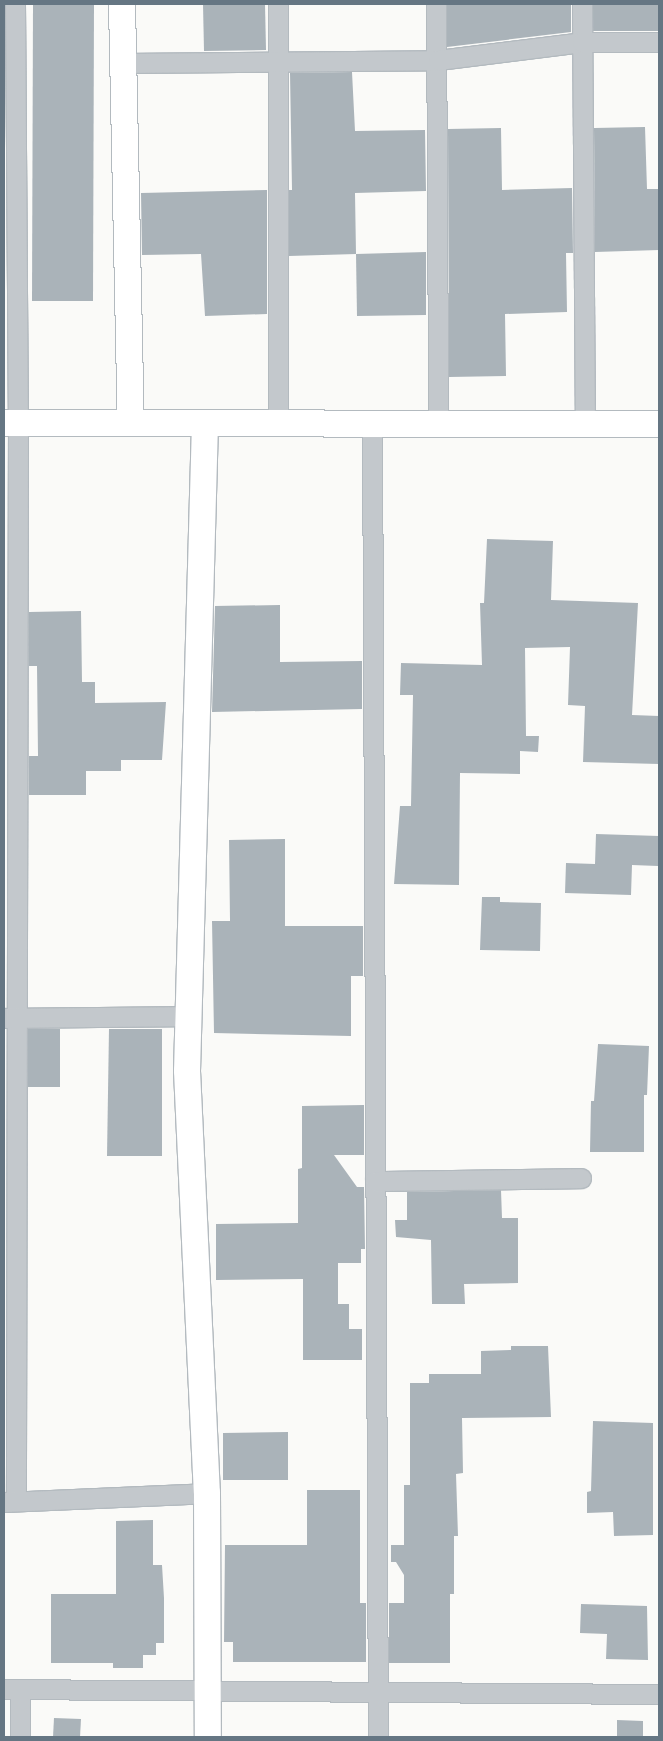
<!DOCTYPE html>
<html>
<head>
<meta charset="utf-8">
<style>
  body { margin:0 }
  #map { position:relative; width:663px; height:1741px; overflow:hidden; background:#fafaf8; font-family:Montserrat,sans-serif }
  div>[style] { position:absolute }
  .building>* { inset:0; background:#aab3b9 }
  .roads { filter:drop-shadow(1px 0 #b3babf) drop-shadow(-1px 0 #b3babf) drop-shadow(0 1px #b3babf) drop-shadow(0 -1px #b3babf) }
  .street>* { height:19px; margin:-9.5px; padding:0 9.5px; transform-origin:9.5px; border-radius:9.5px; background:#c3c8cc }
  .secondary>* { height:26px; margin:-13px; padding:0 13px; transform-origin:13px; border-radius:13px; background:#fff }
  span { translate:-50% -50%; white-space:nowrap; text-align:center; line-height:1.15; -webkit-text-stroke:5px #fff; paint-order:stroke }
  .frame { position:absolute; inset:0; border:5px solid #657683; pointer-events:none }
</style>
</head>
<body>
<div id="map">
  <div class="building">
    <i style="clip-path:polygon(33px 4px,94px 4px,93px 301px,32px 301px)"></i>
    <i style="clip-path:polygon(203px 4px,265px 4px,266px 50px,204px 51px)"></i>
    <i style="clip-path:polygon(447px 4px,571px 4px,571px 32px,447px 47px)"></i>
    <i style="clip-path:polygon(593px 4px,659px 4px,659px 31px,593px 31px)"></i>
    <i style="clip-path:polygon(352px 72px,355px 131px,425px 130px,426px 191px,355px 193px,356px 254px,289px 256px,289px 190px,292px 190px,290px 73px)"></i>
    <i style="clip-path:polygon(645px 127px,647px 189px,659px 189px,659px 250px,595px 252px,594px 128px)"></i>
    <i style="clip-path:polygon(501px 128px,502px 190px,572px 188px,573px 253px,566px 253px,567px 312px,505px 314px,506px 376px,449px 377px,448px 129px)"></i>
    <i style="clip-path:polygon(267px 190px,267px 314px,205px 316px,201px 254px,142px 255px,141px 193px)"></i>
    <i style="clip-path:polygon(426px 252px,426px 315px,357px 316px,356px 254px)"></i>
    <i style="clip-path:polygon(487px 539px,553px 541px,551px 600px,638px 603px,632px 715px,659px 716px,659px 764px,583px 762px,585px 706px,568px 705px,570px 647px,525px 648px,526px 736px,539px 736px,538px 752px,520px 751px,520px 774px,460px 773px,459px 885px,394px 884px,400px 806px,411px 806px,413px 695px,400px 695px,401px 663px,482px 665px,480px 603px,484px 603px)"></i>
    <i style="clip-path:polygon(280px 605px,280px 662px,362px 661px,362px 709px,212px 712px,215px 606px)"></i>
    <i style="clip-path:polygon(81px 611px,82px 682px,95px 682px,95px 703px,166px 702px,162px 760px,121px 760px,121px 771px,86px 771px,86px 795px,29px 795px,29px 756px,38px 756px,37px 666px,29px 666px,29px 612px)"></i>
    <i style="clip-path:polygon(596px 834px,659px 836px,658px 866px,632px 865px,631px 895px,565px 893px,566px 863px,595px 864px)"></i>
    <i style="clip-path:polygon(285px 839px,285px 926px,363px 926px,363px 976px,351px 976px,351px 1036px,214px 1033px,212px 921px,230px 921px,229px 840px)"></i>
    <i style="clip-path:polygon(482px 897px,500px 897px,500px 902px,541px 903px,540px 951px,480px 950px)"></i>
    <i style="clip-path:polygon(28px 1029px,60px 1029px,60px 1087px,28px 1087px)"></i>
    <i style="clip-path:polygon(109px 1029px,162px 1029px,162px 1156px,107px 1156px)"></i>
    <i style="clip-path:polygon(598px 1044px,649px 1046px,647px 1095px,644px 1095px,644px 1152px,590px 1152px,591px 1101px,594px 1101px)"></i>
    <i style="clip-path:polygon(364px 1105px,364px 1155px,334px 1155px,357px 1187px,364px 1187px,365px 1249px,361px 1249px,361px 1263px,338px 1263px,338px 1304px,349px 1304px,349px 1329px,362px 1329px,362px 1360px,303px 1360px,303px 1279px,216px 1280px,216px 1224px,298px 1223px,298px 1169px,302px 1168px,302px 1106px)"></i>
    <i style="clip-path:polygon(501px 1190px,502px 1218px,518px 1218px,518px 1283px,464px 1284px,465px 1304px,432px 1304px,431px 1240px,396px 1237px,395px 1220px,407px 1220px,407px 1192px)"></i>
    <i style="clip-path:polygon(511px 1346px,548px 1346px,551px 1417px,462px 1418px,463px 1473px,456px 1474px,458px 1536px,454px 1536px,454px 1594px,450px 1594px,450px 1663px,389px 1663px,389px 1603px,404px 1603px,404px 1575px,396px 1562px,391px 1562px,391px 1545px,404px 1545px,404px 1485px,410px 1485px,410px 1383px,429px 1383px,429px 1374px,481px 1374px,481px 1351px,511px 1350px)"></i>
    <i style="clip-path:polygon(593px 1421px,653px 1423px,653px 1535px,614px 1536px,613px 1512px,587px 1513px,587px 1492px,591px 1491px)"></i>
    <i style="clip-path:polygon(288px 1432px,288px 1480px,223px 1480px,223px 1433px)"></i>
    <i style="clip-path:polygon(307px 1490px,360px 1490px,360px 1603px,366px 1603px,366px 1662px,233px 1662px,233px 1642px,224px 1642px,225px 1545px,307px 1545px)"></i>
    <i style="clip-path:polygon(153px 1520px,153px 1565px,162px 1565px,164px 1598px,164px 1643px,156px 1643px,156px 1655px,143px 1655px,143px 1668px,113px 1668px,113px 1663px,51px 1663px,51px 1594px,116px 1594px,116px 1521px)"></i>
    <i style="clip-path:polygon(581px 1604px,647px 1606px,648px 1660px,606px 1659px,607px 1634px,580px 1633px)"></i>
    <i style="clip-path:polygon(54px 1718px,81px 1719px,80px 1737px,53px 1737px)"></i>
    <i style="clip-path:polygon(617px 1720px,643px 1721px,643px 1737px,617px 1737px)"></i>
  </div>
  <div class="roads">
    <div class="street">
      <i style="left:15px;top:4px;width:419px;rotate:89.6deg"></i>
      <i style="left:18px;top:423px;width:1078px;rotate:90.11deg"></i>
      <i style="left:278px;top:4px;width:420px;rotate:90deg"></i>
      <i style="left:436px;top:4px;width:420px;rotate:89.7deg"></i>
      <i style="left:582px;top:4px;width:421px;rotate:89.6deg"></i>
      <i style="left:123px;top:63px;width:315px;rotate:-0.5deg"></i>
      <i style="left:438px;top:60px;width:145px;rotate:-7.1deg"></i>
      <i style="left:582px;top:42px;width:77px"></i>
      <i style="left:372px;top:422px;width:1315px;rotate:89.74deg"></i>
      <i style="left:4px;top:1018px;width:184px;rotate:-0.6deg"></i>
      <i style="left:375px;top:1181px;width:206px;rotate:-0.8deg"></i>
      <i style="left:4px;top:1502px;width:203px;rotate:-2.5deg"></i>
      <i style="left:4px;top:1689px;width:655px;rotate:0.44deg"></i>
      <i style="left:20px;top:1689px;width:48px;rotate:90deg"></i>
    </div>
    <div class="secondary">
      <i style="left:122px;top:4px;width:419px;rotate:88.8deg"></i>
      <i style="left:4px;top:423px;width:655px;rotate:0.09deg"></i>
      <i style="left:205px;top:423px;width:648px;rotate:91.59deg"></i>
      <i style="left:187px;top:1071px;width:422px;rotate:87.3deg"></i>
      <i style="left:207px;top:1493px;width:244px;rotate:89.8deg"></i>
    </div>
  </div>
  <div class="frame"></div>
</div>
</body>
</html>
